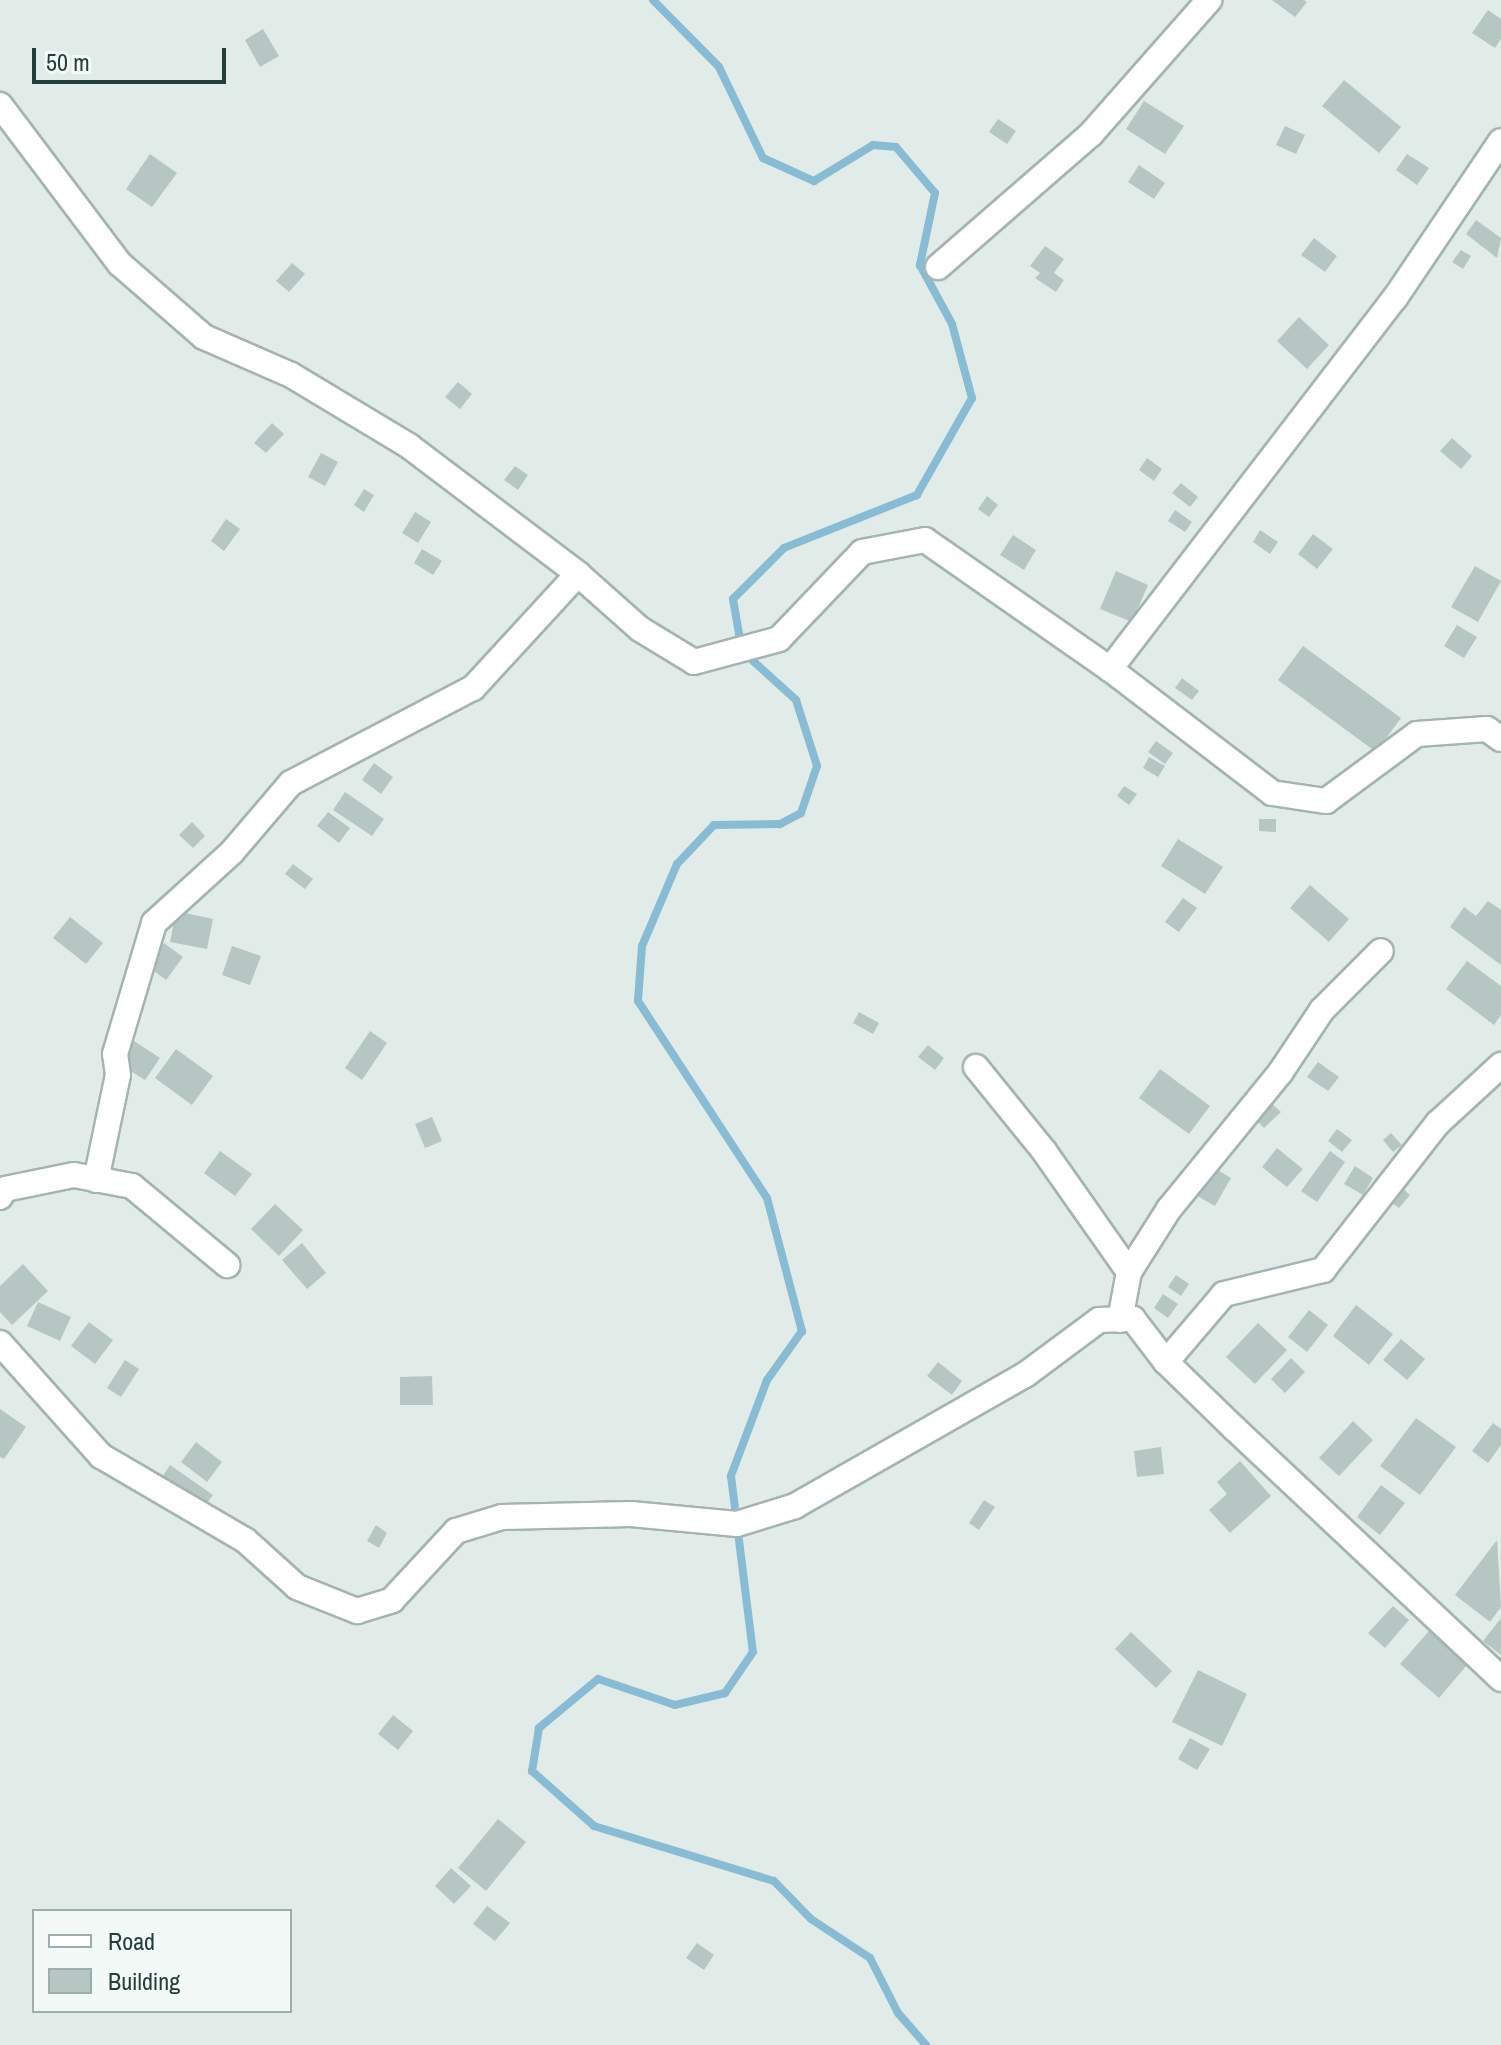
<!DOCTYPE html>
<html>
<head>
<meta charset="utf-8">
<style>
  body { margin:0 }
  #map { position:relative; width:1501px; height:2045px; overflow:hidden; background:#e1ece9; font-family:"Archivo Narrow",sans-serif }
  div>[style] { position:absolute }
  .stream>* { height:8px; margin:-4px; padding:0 4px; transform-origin:4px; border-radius:4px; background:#87bcd4 }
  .building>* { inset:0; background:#b6c7c3 }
  .roads { filter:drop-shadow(2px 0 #a4b4b1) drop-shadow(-2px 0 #a4b4b1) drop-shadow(0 2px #a4b4b1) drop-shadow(0 -2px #a4b4b1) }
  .street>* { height:24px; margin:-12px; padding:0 12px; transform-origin:12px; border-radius:12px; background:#fff }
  span { translate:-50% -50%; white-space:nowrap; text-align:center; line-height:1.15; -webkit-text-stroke:6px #f2f9f6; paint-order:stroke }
  .legend { position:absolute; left:32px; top:1909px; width:260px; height:104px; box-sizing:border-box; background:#f2f9f6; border:2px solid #9eaeab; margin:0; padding:10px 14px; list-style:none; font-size:24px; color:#213e3b }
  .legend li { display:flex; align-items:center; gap:16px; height:40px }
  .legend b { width:40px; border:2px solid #9eaeab }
  .scale { position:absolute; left:32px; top:48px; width:194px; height:36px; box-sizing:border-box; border:4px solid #213e3b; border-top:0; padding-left:10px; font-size:24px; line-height:28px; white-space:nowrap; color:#213e3b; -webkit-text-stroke:6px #f2f9f6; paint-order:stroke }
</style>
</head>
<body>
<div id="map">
  <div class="stream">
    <i style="left:653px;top:0;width:94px;rotate:45.4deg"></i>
    <i style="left:719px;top:67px;width:101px;rotate:64.2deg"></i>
    <i style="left:763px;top:158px;width:56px;rotate:24.3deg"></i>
    <i style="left:814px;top:181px;width:69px;rotate:-31.4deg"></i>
    <i style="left:873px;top:145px;width:23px;rotate:5deg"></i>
    <i style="left:896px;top:147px;width:60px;rotate:49.7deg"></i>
    <i style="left:935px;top:193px;width:74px;rotate:101.8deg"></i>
    <i style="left:920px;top:265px;width:67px;rotate:61.5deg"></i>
    <i style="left:952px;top:324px;width:77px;rotate:74.9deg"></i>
    <i style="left:972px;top:398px;width:112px;rotate:119.6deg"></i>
    <i style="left:917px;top:495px;width:143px;rotate:158.3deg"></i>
    <i style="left:784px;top:548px;width:72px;rotate:135deg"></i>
    <i style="left:733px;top:599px;width:53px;rotate:80.2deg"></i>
    <i style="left:742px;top:651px;width:73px;rotate:42.2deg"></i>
    <i style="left:796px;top:700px;width:69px;rotate:72.3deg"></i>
    <i style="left:817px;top:766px;width:50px;rotate:108.8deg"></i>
    <i style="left:801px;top:813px;width:24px;rotate:152deg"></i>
    <i style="left:780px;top:824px;width:66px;rotate:179.1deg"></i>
    <i style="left:714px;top:825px;width:54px;rotate:133.5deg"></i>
    <i style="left:677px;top:864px;width:89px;rotate:113.1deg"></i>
    <i style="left:642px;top:946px;width:55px;rotate:94.2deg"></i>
    <i style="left:638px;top:1001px;width:235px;rotate:56.8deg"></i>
    <i style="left:767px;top:1198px;width:138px;rotate:75.3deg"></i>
    <i style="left:802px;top:1331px;width:60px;rotate:125.5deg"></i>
    <i style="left:767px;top:1380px;width:103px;rotate:110.6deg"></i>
    <i style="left:731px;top:1476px;width:177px;rotate:82.9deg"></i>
    <i style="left:753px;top:1652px;width:50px;rotate:124.3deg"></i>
    <i style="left:725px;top:1693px;width:51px;rotate:166.5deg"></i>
    <i style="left:675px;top:1705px;width:81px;rotate:-161.3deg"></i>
    <i style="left:598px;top:1679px;width:77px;rotate:140.3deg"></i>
    <i style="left:539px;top:1728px;width:44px;rotate:99.2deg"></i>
    <i style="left:532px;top:1771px;width:83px;rotate:41.6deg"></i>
    <i style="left:594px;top:1826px;width:188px;rotate:17deg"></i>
    <i style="left:774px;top:1881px;width:53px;rotate:45.8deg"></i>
    <i style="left:811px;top:1919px;width:71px;rotate:33.5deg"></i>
    <i style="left:870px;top:1958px;width:62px;rotate:63deg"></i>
    <i style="left:898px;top:2013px;width:43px;rotate:48.8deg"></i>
  </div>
  <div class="building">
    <i style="clip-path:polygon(1272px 0,1304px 0,1307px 2px,1295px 17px)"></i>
    <i style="clip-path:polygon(1488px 10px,1501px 19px,1501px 39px,1495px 48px,1472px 33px)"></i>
    <i style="clip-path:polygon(263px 29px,279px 56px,260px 67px,245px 40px)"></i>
    <i style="clip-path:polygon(1344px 80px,1401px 127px,1379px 153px,1322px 106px)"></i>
    <i style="clip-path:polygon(1144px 101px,1184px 126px,1165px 154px,1126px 129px)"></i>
    <i style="clip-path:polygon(998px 119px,1016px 131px,1007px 144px,989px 132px)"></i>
    <i style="clip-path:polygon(1285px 126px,1305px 135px,1296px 154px,1276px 145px)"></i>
    <i style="clip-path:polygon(150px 154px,177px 173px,152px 207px,126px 189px)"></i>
    <i style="clip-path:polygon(1407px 154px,1429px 168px,1417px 185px,1396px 170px)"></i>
    <i style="clip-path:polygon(1139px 165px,1165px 183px,1154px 199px,1128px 182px)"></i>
    <i style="clip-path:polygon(1476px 220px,1501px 238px,1497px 258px,1466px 234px)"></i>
    <i style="clip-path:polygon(1314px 238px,1337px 256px,1325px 272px,1301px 255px)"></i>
    <i style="clip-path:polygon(1045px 246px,1064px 259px,1054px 273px,1064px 280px,1056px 292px,1035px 278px,1040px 273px,1030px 266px)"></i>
    <i style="clip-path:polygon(1461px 250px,1471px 256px,1463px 269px,1452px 262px)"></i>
    <i style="clip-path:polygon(292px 263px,305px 274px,289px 292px,276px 281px)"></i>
    <i style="clip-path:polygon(1299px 317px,1329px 345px,1307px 369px,1277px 341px)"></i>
    <i style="clip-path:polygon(458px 382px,472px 394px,460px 409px,445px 397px)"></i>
    <i style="clip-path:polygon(272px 423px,284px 434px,266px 453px,254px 443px)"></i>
    <i style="clip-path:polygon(1452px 438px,1472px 456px,1461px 469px,1440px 451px)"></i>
    <i style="clip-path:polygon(321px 453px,338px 462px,325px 486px,308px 477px)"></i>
    <i style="clip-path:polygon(1147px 458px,1162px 469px,1154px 481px,1139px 470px)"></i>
    <i style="clip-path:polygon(515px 466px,528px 475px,518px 490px,504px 480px)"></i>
    <i style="clip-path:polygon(1181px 483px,1198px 497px,1190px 507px,1172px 493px)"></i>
    <i style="clip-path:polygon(364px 489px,374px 495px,364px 512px,354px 505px)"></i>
    <i style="clip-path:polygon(987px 496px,998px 505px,989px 517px,978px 509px)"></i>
    <i style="clip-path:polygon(1175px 510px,1192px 522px,1185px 532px,1168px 521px)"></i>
    <i style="clip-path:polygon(415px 512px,431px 522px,418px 543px,402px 533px)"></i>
    <i style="clip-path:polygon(226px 519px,240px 529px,224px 551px,211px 541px)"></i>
    <i style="clip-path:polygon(1260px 530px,1278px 542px,1270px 554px,1253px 542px)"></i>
    <i style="clip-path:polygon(1313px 534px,1333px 549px,1317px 569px,1298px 554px)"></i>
    <i style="clip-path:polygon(1013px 535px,1036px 550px,1024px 570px,1000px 555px)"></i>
    <i style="clip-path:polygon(422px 549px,442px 561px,433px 575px,414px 563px)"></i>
    <i style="clip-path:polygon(1475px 566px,1501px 581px,1478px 622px,1451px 607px)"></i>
    <i style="clip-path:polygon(1116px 571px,1148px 585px,1132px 622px,1100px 609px)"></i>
    <i style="clip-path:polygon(1457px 625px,1477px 637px,1464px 658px,1444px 646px)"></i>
    <i style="clip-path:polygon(1303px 646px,1401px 718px,1376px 752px,1278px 680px)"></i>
    <i style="clip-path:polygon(1182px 678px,1199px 691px,1192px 700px,1175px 688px)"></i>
    <i style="clip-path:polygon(1156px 741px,1173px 753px,1165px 764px,1148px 752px)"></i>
    <i style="clip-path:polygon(1149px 757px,1165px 766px,1158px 777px,1143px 768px)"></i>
    <i style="clip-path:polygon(374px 763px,393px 777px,381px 794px,362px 780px)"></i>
    <i style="clip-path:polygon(1124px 786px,1137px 794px,1129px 805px,1117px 796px)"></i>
    <i style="clip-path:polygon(345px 792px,384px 819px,372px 836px,333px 810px)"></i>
    <i style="clip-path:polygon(328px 812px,350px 828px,339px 843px,317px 826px)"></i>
    <i style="clip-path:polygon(1259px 819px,1276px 819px,1276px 832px,1259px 831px)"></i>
    <i style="clip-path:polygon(192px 822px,205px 836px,193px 848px,179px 835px)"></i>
    <i style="clip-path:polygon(1178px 839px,1223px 867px,1205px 894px,1161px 866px)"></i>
    <i style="clip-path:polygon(293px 864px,313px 879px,305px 889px,285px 874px)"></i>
    <i style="clip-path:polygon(1310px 885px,1349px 919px,1329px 942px,1290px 908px)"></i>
    <i style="clip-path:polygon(1183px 898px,1197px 908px,1179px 932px,1165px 922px)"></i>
    <i style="clip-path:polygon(1488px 901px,1501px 910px,1501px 965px,1450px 927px,1464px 907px,1476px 916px)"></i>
    <i style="clip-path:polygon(176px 911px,213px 919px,207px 949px,170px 942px)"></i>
    <i style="clip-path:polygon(70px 917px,103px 943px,86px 964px,53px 938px)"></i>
    <i style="clip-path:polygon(164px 943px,183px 957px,166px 980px,147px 966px)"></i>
    <i style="clip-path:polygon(232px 946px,261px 956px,250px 985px,222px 975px)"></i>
    <i style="clip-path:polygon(1467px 961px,1501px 986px,1501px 1015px,1494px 1025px,1446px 989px)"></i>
    <i style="clip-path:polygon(859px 1012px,879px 1023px,873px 1034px,853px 1023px)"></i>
    <i style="clip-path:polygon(370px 1031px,387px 1043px,362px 1080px,345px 1068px)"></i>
    <i style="clip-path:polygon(134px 1041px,160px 1058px,145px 1080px,119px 1064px)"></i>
    <i style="clip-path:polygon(928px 1045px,944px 1058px,935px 1070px,918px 1057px)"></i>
    <i style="clip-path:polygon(176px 1049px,213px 1076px,192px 1105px,155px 1078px)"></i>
    <i style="clip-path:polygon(1318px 1062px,1339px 1077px,1328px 1091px,1307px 1077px)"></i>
    <i style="clip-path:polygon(1160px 1069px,1210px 1106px,1189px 1134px,1139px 1098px)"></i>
    <i style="clip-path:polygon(1270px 1102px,1281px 1112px,1264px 1128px,1254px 1118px)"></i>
    <i style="clip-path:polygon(432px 1117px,442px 1141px,425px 1148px,415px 1124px)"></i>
    <i style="clip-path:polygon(1337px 1129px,1352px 1140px,1342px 1152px,1328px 1141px)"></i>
    <i style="clip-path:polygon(1391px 1133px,1402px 1145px,1393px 1152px,1383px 1140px)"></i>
    <i style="clip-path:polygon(1277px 1148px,1303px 1169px,1287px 1187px,1262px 1167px)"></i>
    <i style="clip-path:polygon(220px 1151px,252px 1174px,235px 1196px,204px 1173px)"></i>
    <i style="clip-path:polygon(1330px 1151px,1345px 1162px,1317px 1202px,1301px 1191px)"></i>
    <i style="clip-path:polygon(1209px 1165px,1231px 1178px,1215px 1206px,1192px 1193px)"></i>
    <i style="clip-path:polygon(1355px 1166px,1373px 1178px,1363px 1195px,1344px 1184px)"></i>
    <i style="clip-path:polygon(1400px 1186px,1410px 1195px,1399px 1208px,1388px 1200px)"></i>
    <i style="clip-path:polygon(275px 1204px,303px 1230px,279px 1256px,251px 1229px)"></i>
    <i style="clip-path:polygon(302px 1243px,326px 1273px,307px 1289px,282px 1260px)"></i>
    <i style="clip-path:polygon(23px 1264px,48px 1291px,12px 1325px,0 1312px,0 1286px)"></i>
    <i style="clip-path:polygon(1176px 1275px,1189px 1284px,1181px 1296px,1168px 1287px)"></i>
    <i style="clip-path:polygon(1163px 1294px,1178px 1304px,1168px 1318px,1154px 1308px)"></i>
    <i style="clip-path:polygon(38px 1302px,71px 1317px,60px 1341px,27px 1326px)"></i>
    <i style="clip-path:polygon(1356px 1305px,1393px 1334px,1369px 1365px,1333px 1336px)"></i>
    <i style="clip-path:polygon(1309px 1310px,1328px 1325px,1307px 1352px,1288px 1337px)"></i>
    <i style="clip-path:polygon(89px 1322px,113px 1340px,95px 1364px,71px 1346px)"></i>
    <i style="clip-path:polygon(1258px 1323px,1287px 1350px,1255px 1384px,1226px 1357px)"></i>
    <i style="clip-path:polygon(1401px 1339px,1425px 1359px,1407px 1380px,1383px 1360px)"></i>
    <i style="clip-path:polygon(1291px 1358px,1305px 1372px,1285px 1393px,1271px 1379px)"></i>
    <i style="clip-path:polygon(125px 1360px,139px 1369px,121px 1397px,107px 1388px)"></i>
    <i style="clip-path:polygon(938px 1362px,962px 1381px,952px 1395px,927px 1376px)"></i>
    <i style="clip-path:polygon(432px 1376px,433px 1405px,400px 1405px,400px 1377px)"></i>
    <i style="clip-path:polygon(0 1409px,26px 1427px,4px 1459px,0 1457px)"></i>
    <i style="clip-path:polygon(1416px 1418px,1456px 1447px,1420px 1495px,1380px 1466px)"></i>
    <i style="clip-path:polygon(1353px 1421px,1373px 1440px,1339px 1476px,1319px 1458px)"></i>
    <i style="clip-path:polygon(1493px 1423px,1501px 1429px,1501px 1445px,1488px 1463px,1472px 1451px)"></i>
    <i style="clip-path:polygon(196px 1442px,222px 1462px,207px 1482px,181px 1462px)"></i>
    <i style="clip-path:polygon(1161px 1447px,1164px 1474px,1137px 1477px,1134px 1451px)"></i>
    <i style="clip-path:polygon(1240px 1461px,1271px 1496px,1230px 1533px,1209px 1510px,1227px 1494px,1217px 1482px)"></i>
    <i style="clip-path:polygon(170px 1465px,213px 1495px,201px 1511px,159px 1482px)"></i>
    <i style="clip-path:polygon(1381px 1485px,1405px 1503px,1380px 1535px,1357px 1517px)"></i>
    <i style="clip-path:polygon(984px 1500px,995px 1507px,979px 1530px,969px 1523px)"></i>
    <i style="clip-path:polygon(376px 1525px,387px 1533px,379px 1548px,367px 1541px)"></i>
    <i style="clip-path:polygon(1497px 1540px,1501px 1607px,1490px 1622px,1455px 1595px)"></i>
    <i style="clip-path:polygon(1393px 1606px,1409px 1620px,1385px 1648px,1368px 1633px)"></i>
    <i style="clip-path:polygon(1501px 1618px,1501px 1655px,1483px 1641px)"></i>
    <i style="clip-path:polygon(1429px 1631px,1467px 1665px,1439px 1698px,1400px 1664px)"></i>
    <i style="clip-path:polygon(1131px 1632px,1172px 1671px,1156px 1688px,1115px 1649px)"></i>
    <i style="clip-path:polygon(1198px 1670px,1247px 1694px,1222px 1746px,1172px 1722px)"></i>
    <i style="clip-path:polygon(393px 1715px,413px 1731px,398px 1750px,378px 1734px)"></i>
    <i style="clip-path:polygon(1190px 1738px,1210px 1749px,1197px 1770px,1178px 1759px)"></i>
    <i style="clip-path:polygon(498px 1819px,526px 1842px,486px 1891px,458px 1868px)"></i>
    <i style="clip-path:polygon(451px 1868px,471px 1886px,454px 1904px,435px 1886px)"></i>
    <i style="clip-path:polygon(487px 1906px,510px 1923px,495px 1941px,473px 1924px)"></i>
    <i style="clip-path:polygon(697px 1943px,714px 1955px,704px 1970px,686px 1958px)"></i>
  </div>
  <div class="roads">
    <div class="street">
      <i style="left:0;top:105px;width:199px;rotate:53deg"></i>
      <i style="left:120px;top:264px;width:111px;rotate:41deg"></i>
      <i style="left:204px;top:337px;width:95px;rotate:23.6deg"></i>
      <i style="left:291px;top:375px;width:138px;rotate:31deg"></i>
      <i style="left:409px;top:446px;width:212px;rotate:37.1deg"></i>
      <i style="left:578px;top:574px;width:83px;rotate:41.6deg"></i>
      <i style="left:640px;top:629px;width:63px;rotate:31.4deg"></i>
      <i style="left:694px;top:662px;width:88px;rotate:-15.1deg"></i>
      <i style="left:779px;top:639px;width:120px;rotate:-46.3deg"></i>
      <i style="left:862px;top:552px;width:64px;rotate:-10.8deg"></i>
      <i style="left:925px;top:540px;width:226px;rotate:34.9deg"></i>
      <i style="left:1110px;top:669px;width:204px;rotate:37.4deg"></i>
      <i style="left:1272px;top:793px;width:55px;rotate:8.4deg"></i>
      <i style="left:1326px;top:801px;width:113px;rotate:-36.4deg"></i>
      <i style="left:1417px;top:734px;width:70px;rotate:-4.1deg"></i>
      <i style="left:1487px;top:729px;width:17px;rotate:36deg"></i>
      <i style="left:938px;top:267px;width:203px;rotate:-41deg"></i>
      <i style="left:1091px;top:134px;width:179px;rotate:-48.6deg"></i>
      <i style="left:1110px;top:669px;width:468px;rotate:-52.5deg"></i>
      <i style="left:1395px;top:298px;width:189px;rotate:-56deg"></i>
      <i style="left:976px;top:1067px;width:108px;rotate:51deg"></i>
      <i style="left:1044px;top:1151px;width:148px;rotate:54.9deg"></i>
      <i style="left:96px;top:1180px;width:107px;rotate:-78.2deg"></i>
      <i style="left:118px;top:1075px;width:21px;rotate:-98deg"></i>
      <i style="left:115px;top:1054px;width:137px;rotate:-73.4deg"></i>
      <i style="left:154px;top:923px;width:105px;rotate:-42.3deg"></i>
      <i style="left:232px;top:852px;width:91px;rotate:-49.5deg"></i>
      <i style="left:291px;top:783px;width:205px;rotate:-27.6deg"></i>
      <i style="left:473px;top:688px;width:155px;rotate:-47.4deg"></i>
      <i style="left:0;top:1197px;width:9px;rotate:-58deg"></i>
      <i style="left:5px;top:1189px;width:70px;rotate:-11.5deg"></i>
      <i style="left:74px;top:1175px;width:59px;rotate:10.7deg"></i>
      <i style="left:132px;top:1186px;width:124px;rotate:39.7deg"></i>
      <i style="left:1120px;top:1320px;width:49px;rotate:-79.4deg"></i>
      <i style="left:1129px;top:1272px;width:75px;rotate:-57.6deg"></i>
      <i style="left:1169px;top:1209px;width:176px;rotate:-50.8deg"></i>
      <i style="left:1280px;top:1073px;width:76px;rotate:-56.3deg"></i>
      <i style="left:1322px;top:1010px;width:83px;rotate:-45deg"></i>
      <i style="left:0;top:1343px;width:152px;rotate:48.2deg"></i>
      <i style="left:101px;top:1456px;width:167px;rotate:30.3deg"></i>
      <i style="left:245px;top:1540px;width:70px;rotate:42.1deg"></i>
      <i style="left:297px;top:1587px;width:65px;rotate:21.8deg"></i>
      <i style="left:357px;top:1611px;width:37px;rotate:-17deg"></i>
      <i style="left:392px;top:1600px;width:94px;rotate:-47.2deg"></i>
      <i style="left:456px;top:1531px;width:48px;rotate:-16.9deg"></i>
      <i style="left:502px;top:1517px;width:129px;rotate:-1.3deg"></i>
      <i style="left:631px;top:1514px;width:106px;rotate:5.4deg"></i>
      <i style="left:737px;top:1524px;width:61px;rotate:-17.2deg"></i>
      <i style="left:795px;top:1506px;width:265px;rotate:-29.7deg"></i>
      <i style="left:1025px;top:1375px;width:92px;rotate:-36.6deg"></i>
      <i style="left:1099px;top:1320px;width:34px;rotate:-2deg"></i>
      <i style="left:1133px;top:1319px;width:54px;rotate:52.5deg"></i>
      <i style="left:1166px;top:1362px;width:96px;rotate:44.2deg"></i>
      <i style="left:1235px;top:1429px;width:365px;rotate:43.2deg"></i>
      <i style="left:1166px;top:1362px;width:89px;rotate:-49.5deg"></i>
      <i style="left:1224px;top:1294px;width:102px;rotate:-13.6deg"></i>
      <i style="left:1323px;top:1270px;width:187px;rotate:-52deg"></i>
      <i style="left:1438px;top:1123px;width:86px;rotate:-42.6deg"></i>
    </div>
  </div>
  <ul class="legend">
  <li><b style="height:10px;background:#fff"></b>Road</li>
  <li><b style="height:22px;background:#b6c7c3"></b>Building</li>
  </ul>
  <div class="scale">50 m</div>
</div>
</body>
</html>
